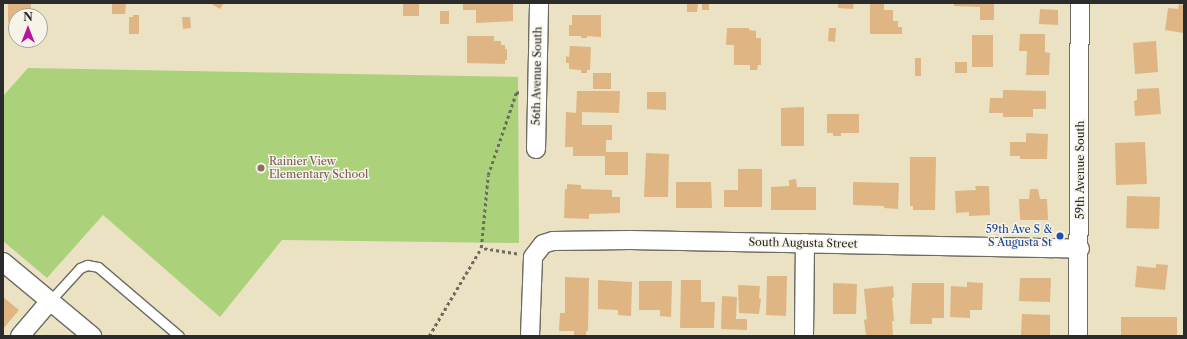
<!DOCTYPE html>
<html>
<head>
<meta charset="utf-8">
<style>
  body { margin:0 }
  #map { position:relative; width:1187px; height:339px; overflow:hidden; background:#ebe2c3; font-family:"Libre Caslon Text",serif }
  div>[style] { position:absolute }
  .green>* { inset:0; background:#abd17b }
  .building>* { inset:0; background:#deb583 }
  .path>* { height:2.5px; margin-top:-1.25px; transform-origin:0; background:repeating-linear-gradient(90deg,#6e6b60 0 3px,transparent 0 6px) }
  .roads { filter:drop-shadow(1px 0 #6e6b60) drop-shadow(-1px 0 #6e6b60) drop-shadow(0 1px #6e6b60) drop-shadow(0 -1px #6e6b60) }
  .service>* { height:9px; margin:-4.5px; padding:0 4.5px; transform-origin:4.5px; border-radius:4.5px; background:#fff }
  .minor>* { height:18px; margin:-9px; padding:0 9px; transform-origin:9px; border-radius:9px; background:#fff }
  .dots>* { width:11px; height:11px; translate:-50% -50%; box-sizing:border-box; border:2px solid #f7f3e8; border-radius:50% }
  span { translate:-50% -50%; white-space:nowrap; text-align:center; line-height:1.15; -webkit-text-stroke:3px #f7f3e8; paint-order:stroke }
  .street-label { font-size:11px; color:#2b2b2b }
  .education-label { font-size:11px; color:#785e54 }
  .left { translate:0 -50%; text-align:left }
  .transit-label { font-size:11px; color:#164399 }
  .right { translate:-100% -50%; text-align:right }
  .frame { position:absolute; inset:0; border:4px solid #2b2b2b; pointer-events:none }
  .north { position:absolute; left:8px; top:8px; width:40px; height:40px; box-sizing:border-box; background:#f7f3e8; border:1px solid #a5a39c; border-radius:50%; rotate:0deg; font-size:11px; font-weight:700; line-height:16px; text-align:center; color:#2b2b2b }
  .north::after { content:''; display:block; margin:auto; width:14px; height:18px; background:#b5179e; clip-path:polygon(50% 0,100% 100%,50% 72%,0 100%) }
</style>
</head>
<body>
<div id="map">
  <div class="green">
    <i style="clip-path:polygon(28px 68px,518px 77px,519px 243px,282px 240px,220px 317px,103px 215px,47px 278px,3px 241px,3px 96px)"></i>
  </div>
  <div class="building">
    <i style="clip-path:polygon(8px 3px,31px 3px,31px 16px,16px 16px,16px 22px,8px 22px)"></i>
    <i style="clip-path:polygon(112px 3px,126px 3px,125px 14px,112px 14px)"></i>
    <i style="clip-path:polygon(210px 3px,224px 3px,220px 9px)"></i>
    <i style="clip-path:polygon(403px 3px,419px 3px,419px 16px,403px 16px)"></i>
    <i style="clip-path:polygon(463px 3px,513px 4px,513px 21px,476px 23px,476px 10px,463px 10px)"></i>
    <i style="clip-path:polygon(687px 3px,698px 3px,697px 12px,687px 12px)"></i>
    <i style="clip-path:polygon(702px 3px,709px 3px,709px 10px,702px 10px)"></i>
    <i style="clip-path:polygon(838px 3px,854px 3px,853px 9px,838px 8px)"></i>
    <i style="clip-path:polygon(954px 3px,994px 3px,994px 20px,980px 20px,980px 7px,954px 6px)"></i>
    <i style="clip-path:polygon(870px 4px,884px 4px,884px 10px,893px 10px,893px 21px,898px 21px,898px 27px,902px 27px,902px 34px,870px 34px)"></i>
    <i style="clip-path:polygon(1179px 4px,1184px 5px,1184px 33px,1165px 30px,1168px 8px,1178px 9px)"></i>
    <i style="clip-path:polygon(1040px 9px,1058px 10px,1058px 25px,1039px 24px)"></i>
    <i style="clip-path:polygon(440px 11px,449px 11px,449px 24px,440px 24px)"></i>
    <i style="clip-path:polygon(133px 15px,139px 15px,139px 34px,129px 34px,129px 17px,133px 17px)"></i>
    <i style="clip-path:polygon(572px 15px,601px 15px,601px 37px,587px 36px,587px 38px,581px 38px,581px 36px,569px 36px,569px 25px,572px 25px)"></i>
    <i style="clip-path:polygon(182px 17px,190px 17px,191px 28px,183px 29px)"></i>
    <i style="clip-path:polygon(727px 28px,749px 28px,749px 30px,756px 31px,756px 38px,761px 38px,761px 65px,758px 65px,757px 70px,750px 70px,750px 65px,734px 65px,734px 45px,726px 45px)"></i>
    <i style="clip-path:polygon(829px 28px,836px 28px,835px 42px,828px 41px)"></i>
    <i style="clip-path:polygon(1020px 34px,1045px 34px,1045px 52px,1050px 53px,1049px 75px,1026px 75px,1027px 51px,1019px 51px)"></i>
    <i style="clip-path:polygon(972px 35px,993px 35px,993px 67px,972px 67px)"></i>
    <i style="clip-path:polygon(467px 36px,494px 36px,494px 41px,501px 41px,501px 45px,505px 45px,505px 49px,507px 49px,507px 60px,505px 60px,505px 64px,467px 63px)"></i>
    <i style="clip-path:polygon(1156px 41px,1158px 72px,1135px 74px,1133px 43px)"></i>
    <i style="clip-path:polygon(570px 46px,591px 47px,590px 70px,587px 70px,587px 73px,581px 73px,581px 70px,569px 69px,569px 63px,566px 63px,566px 56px,569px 57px)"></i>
    <i style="clip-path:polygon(915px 58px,921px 58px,921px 76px,915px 76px)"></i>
    <i style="clip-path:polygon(955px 62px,967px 62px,967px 73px,955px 73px)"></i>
    <i style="clip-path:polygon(593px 73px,611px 73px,611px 89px,593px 89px)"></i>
    <i style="clip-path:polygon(1159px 88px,1161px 114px,1135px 116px,1134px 101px,1137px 100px,1137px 89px)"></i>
    <i style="clip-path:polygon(1003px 90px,1046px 91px,1046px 109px,1033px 109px,1033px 117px,1003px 117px,1003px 113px,989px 113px,990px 98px,1003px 98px)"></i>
    <i style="clip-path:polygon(577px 91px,620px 91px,619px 113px,582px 112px,582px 125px,612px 125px,612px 140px,606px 140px,606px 152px,628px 152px,628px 175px,605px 175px,605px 156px,573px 156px,573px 147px,565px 147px,566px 112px,576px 113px)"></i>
    <i style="clip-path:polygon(647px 92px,666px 92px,666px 110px,647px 109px)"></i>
    <i style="clip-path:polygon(804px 107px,804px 146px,781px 146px,781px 108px)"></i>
    <i style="clip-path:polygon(827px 114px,859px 114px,859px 133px,841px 133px,841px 136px,833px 136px,833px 133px,827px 133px)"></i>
    <i style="clip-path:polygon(1026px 133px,1048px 134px,1047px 159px,1020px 159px,1020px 156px,1010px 156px,1010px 142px,1026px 142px)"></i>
    <i style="clip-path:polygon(1145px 142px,1147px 184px,1116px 185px,1115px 143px)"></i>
    <i style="clip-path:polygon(646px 153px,669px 154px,668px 197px,644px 197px)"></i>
    <i style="clip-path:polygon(910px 157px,936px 157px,935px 210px,913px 210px,913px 206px,910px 206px)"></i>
    <i style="clip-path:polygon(738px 169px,762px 169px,762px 207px,724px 207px,724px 190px,738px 190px)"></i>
    <i style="clip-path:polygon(796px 179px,797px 187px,816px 187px,816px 210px,771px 210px,771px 187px,789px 186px,789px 180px)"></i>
    <i style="clip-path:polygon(676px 182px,711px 182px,712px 208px,676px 208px)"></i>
    <i style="clip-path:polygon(853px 182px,899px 183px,898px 209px,884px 208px,884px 206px,853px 205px)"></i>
    <i style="clip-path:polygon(567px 184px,581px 185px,581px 189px,612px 190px,612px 197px,620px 197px,620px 213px,589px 214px,589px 219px,564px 218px,565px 189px,567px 189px)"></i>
    <i style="clip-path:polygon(975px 186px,989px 186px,990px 215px,969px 216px,969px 212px,956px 213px,955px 191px,976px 190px)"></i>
    <i style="clip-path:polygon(1030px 189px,1038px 189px,1040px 199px,1047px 199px,1048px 220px,1020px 220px,1019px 199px,1029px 199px)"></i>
    <i style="clip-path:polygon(1127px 196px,1160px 197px,1159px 229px,1126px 228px)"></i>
    <i style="clip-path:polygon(1156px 264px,1168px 265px,1165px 290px,1135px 287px,1137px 266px,1156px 268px)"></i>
    <i style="clip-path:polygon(767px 276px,787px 276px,786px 316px,766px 315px)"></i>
    <i style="clip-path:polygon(565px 277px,589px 278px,588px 331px,586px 331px,586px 336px,574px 336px,574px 331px,559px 331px,560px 313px,565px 313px)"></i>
    <i style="clip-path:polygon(1020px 278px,1051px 278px,1050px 302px,1019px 301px)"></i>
    <i style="clip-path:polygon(598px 280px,632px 282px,631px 316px,618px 315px,618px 310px,598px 309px)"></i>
    <i style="clip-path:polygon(681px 280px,701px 280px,701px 302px,715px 302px,714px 328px,680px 328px)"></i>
    <i style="clip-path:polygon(639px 281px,672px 281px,671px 317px,660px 316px,660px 310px,639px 310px)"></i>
    <i style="clip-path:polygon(967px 282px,983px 283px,982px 310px,970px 310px,970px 318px,950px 317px,951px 286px,967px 287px)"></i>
    <i style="clip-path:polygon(833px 283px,857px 284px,856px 314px,833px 314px)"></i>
    <i style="clip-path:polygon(912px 283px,944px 283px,944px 318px,932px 318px,932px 324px,910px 324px)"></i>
    <i style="clip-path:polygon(738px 285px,760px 286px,759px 298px,761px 299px,759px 314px,739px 313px)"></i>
    <i style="clip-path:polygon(893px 286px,894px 297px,892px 298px,894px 321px,892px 321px,893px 336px,866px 336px,864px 320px,867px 319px,864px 289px)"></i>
    <i style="clip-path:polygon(722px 296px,737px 297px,736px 319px,747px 319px,747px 330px,721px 329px)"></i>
    <i style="clip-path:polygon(3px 297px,19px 310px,3px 329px)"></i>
    <i style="clip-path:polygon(1022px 314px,1050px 315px,1050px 336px,1021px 335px)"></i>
    <i style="clip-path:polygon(1121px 317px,1177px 317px,1177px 336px,1121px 336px)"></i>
  </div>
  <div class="path">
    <i style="left:517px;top:254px;width:36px;rotate:-171deg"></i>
    <i style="left:481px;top:248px;width:73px;rotate:-84.5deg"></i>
    <i style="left:488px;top:175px;width:87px;rotate:-71.1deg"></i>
    <i style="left:516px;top:93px;width:4px;rotate:-14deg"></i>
    <i style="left:429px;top:336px;width:102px;rotate:-59.4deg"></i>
  </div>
  <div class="roads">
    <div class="service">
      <i style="left:49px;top:302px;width:46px;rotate:-47.6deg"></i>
      <i style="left:80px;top:268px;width:8px;rotate:-23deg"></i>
      <i style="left:87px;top:265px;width:11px;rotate:10deg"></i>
      <i style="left:98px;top:267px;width:106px;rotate:40.4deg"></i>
    </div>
    <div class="minor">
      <i style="left:536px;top:149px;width:146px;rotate:-88.8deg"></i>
      <i style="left:3px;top:262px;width:116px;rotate:39.7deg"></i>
      <i style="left:20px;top:336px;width:45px;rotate:-49.5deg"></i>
      <i style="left:530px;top:336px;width:79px;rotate:-87.8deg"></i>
      <i style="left:533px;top:257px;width:16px;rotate:-52deg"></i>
      <i style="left:543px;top:244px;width:10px;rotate:-17deg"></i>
      <i style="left:553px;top:241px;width:77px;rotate:-0.7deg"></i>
      <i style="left:630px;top:240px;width:450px;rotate:1.1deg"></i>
      <i style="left:804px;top:336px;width:93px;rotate:-89.4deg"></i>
      <i style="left:1078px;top:336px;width:333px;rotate:-89.7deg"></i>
    </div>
  </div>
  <div class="dots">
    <i style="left:261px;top:168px;background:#8d6e63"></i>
    <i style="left:1060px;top:236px;background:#1a4fb4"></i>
  </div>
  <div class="street-label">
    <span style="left:537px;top:76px;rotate:-89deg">56th Avenue South</span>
    <span style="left:1080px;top:170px;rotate:-90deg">59th Avenue South</span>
    <span style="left:803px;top:243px;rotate:1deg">South Augusta Street</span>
  </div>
  <div class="education-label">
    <span class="left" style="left:269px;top:168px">Rainier View<br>Elementary School</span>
  </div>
  <div class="transit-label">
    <span class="right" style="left:1052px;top:236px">59th Ave S &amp;<br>S Augusta St</span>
  </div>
  <div class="frame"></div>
  <div class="north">N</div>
</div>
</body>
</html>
